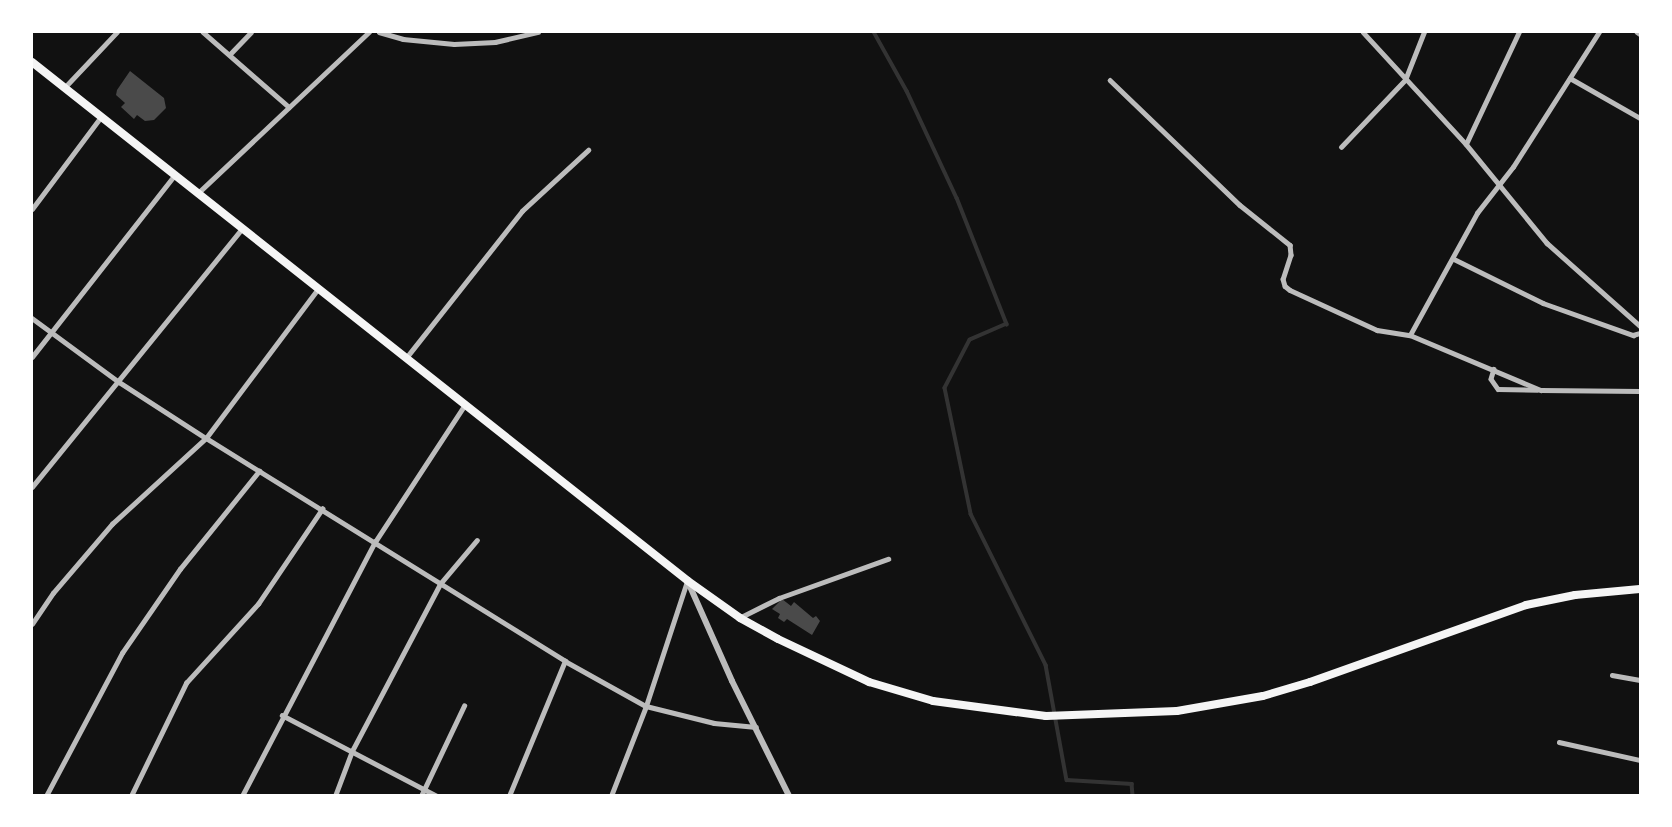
<!DOCTYPE html>
<html>
<head>
<meta charset="utf-8">
<style>
  body { margin:0 }
  #map { position:relative; width:1672px; height:827px; overflow:hidden; background:#111; font-family:"Noto Sans",sans-serif }
  div>[style] { position:absolute }
  .stream>* { height:3.5px; margin:-1.75px; padding:0 1.75px; transform-origin:1.75px; border-radius:1.75px; background:#333 }
  .building>* { inset:0; background:#4a4a4a }
  .minor>* { height:4.5px; margin:-2.25px; padding:0 2.25px; transform-origin:2.25px; border-radius:2.25px; background:#bcbcbc }
  .tertiary>* { height:6px; margin:-3px; padding:0 3px; transform-origin:3px; border-radius:3px; background:#bcbcbc }
  .trunk>* { height:8px; margin:-4px; padding:0 4px; transform-origin:4px; border-radius:4px; background:#f5f5f5 }
  span { translate:-50% -50%; white-space:nowrap; text-align:center; line-height:1.15; -webkit-text-stroke:5px #fff; paint-order:stroke }
  .frame { position:absolute; inset:0; border:33px solid #fff; pointer-events:none }
</style>
</head>
<body>
<div id="map">
  <div class="stream">
    <i style="left:874px;top:32px;width:68px;rotate:60.8deg"></i>
    <i style="left:907px;top:91px;width:118px;rotate:65deg"></i>
    <i style="left:957px;top:198px;width:136px;rotate:68.4deg"></i>
    <i style="left:1007px;top:324px;width:40px;rotate:156.6deg"></i>
    <i style="left:970px;top:340px;width:54px;rotate:117.5deg"></i>
    <i style="left:945px;top:388px;width:129px;rotate:78.3deg"></i>
    <i style="left:971px;top:514px;width:169px;rotate:63.6deg"></i>
    <i style="left:1046px;top:665px;width:117px;rotate:79.7deg"></i>
    <i style="left:1067px;top:780px;width:65px;rotate:3.5deg"></i>
    <i style="left:1132px;top:784px;width:12px;rotate:85deg"></i>
  </div>
  <div class="building">
    <i style="clip-path:polygon(130px 71px,164px 98px,166px 108px,154px 120px,145px 121px,137px 115px,134px 119px,121px 107px,125px 103px,116px 95px,117px 90px)"></i>
    <i style="clip-path:polygon(782px 599px,791px 606px,794px 602px,813px 618px,816px 616px,820px 621px,812px 635px,787px 619px,784px 622px,778px 618px,780px 614px,772px 609px)"></i>
  </div>
  <div class="minor">
    <i style="left:203px;top:32px;width:114px;rotate:41.1deg"></i>
    <i style="left:379px;top:32px;width:25px;rotate:16deg"></i>
    <i style="left:403px;top:39px;width:51px;rotate:5.6deg"></i>
    <i style="left:454px;top:44px;width:41px;rotate:-2.8deg"></i>
    <i style="left:495px;top:42px;width:44px;rotate:-13.1deg"></i>
    <i style="left:1363px;top:32px;width:152px;rotate:47.4deg"></i>
    <i style="left:1466px;top:144px;width:128px;rotate:50.7deg"></i>
    <i style="left:1547px;top:243px;width:125px;rotate:41.7deg"></i>
    <i style="left:1637px;top:32px;width:4px;rotate:34deg"></i>
    <i style="left:230px;top:54px;width:30px;rotate:-46deg"></i>
    <i style="left:1570px;top:78px;width:81px;rotate:29.7deg"></i>
    <i style="left:1110px;top:80px;width:180px;rotate:43.9deg"></i>
    <i style="left:1240px;top:205px;width:64px;rotate:38.7deg"></i>
    <i style="left:1290px;top:245px;width:10px;rotate:84deg"></i>
    <i style="left:1291px;top:255px;width:25px;rotate:108deg"></i>
    <i style="left:1283px;top:279px;width:7px;rotate:74deg"></i>
    <i style="left:1285px;top:286px;width:6px;rotate:39deg"></i>
    <i style="left:1290px;top:290px;width:96px;rotate:24.7deg"></i>
    <i style="left:1377px;top:330px;width:33px;rotate:9deg"></i>
    <i style="left:1410px;top:335px;width:142px;rotate:22.8deg"></i>
    <i style="left:1541px;top:390px;width:99px;rotate:0.6deg"></i>
    <i style="left:64px;top:88px;width:77px;rotate:-46.6deg"></i>
    <i style="left:1466px;top:144px;width:124px;rotate:-64.7deg"></i>
    <i style="left:1341px;top:147px;width:93px;rotate:-46.3deg"></i>
    <i style="left:1405px;top:80px;width:52px;rotate:-68.4deg"></i>
    <i style="left:197px;top:194px;width:236px;rotate:-43.3deg"></i>
    <i style="left:32px;top:209px;width:114px;rotate:-53.2deg"></i>
    <i style="left:1454px;top:259px;width:99px;rotate:26.3deg"></i>
    <i style="left:1543px;top:303px;width:96px;rotate:19.6deg"></i>
    <i style="left:1633px;top:335px;width:7px;rotate:-16deg"></i>
    <i style="left:32px;top:318px;width:108px;rotate:36.3deg"></i>
    <i style="left:119px;top:382px;width:103px;rotate:32.8deg"></i>
    <i style="left:206px;top:438px;width:423px;rotate:31.8deg"></i>
    <i style="left:565px;top:661px;width:93px;rotate:29.1deg"></i>
    <i style="left:646px;top:706px;width:70px;rotate:14deg"></i>
    <i style="left:714px;top:723px;width:42px;rotate:5.4deg"></i>
    <i style="left:1410px;top:335px;width:139px;rotate:-61.2deg"></i>
    <i style="left:1477px;top:213px;width:58px;rotate:-52deg"></i>
    <i style="left:1513px;top:167px;width:160px;rotate:-57.5deg"></i>
    <i style="left:32px;top:357px;width:230px;rotate:-51.9deg"></i>
    <i style="left:406px;top:358px;width:187px;rotate:-51.7deg"></i>
    <i style="left:522px;top:211px;width:90px;rotate:-42.7deg"></i>
    <i style="left:1494px;top:369px;width:10px;rotate:107deg"></i>
    <i style="left:1491px;top:379px;width:12px;rotate:55deg"></i>
    <i style="left:1498px;top:389px;width:39px;rotate:1deg"></i>
    <i style="left:32px;top:487px;width:333px;rotate:-50.9deg"></i>
    <i style="left:741px;top:617px;width:42px;rotate:-26.6deg"></i>
    <i style="left:779px;top:598px;width:116px;rotate:-19.7deg"></i>
    <i style="left:32px;top:624px;width:37px;rotate:-56deg"></i>
    <i style="left:53px;top:593px;width:91px;rotate:-49.5deg"></i>
    <i style="left:112px;top:524px;width:127px;rotate:-42.5deg"></i>
    <i style="left:206px;top:438px;width:186px;rotate:-53.1deg"></i>
    <i style="left:1612px;top:675px;width:28px;rotate:10deg"></i>
    <i style="left:282px;top:715px;width:175px;rotate:27.6deg"></i>
    <i style="left:1559px;top:742px;width:83px;rotate:12.5deg"></i>
    <i style="left:46px;top:796px;width:162px;rotate:-62deg"></i>
    <i style="left:122px;top:653px;width:102px;rotate:-55.4deg"></i>
    <i style="left:180px;top:569px;width:126px;rotate:-51.1deg"></i>
    <i style="left:131px;top:796px;width:126px;rotate:-64deg"></i>
    <i style="left:186px;top:683px;width:107px;rotate:-47.7deg"></i>
    <i style="left:258px;top:604px;width:115px;rotate:-56deg"></i>
    <i style="left:242px;top:796px;width:287px;rotate:-62.4deg"></i>
    <i style="left:375px;top:542px;width:163px;rotate:-56.8deg"></i>
    <i style="left:335px;top:796px;width:48px;rotate:-69.3deg"></i>
    <i style="left:352px;top:751px;width:189px;rotate:-62.2deg"></i>
    <i style="left:440px;top:584px;width:57px;rotate:-49.9deg"></i>
    <i style="left:421px;top:796px;width:100px;rotate:-64.5deg"></i>
    <i style="left:509px;top:796px;width:146px;rotate:-67.5deg"></i>
    <i style="left:611px;top:796px;width:97px;rotate:-68.7deg"></i>
    <i style="left:646px;top:706px;width:132px;rotate:-71.8deg"></i>
  </div>
  <div class="tertiary">
    <i style="left:688px;top:582px;width:108px;rotate:66deg"></i>
    <i style="left:732px;top:681px;width:128px;rotate:63.6deg"></i>
  </div>
  <div class="trunk">
    <i style="left:32px;top:62px;width:836px;rotate:38.35deg"></i>
    <i style="left:688px;top:581px;width:64px;rotate:35.4deg"></i>
    <i style="left:740px;top:618px;width:43px;rotate:28.9deg"></i>
    <i style="left:778px;top:639px;width:101px;rotate:25.3deg"></i>
    <i style="left:869px;top:682px;width:67px;rotate:16.5deg"></i>
    <i style="left:933px;top:701px;width:114px;rotate:7.6deg"></i>
    <i style="left:1046px;top:716px;width:131px;rotate:-2.2deg"></i>
    <i style="left:1177px;top:711px;width:87px;rotate:-9.9deg"></i>
    <i style="left:1263px;top:696px;width:49px;rotate:-16.6deg"></i>
    <i style="left:1310px;top:682px;width:229px;rotate:-19.6deg"></i>
    <i style="left:1526px;top:605px;width:50px;rotate:-11.5deg"></i>
    <i style="left:1575px;top:595px;width:65px;rotate:-5.3deg"></i>
  </div>
  <div class="frame"></div>
</div>
</body>
</html>
